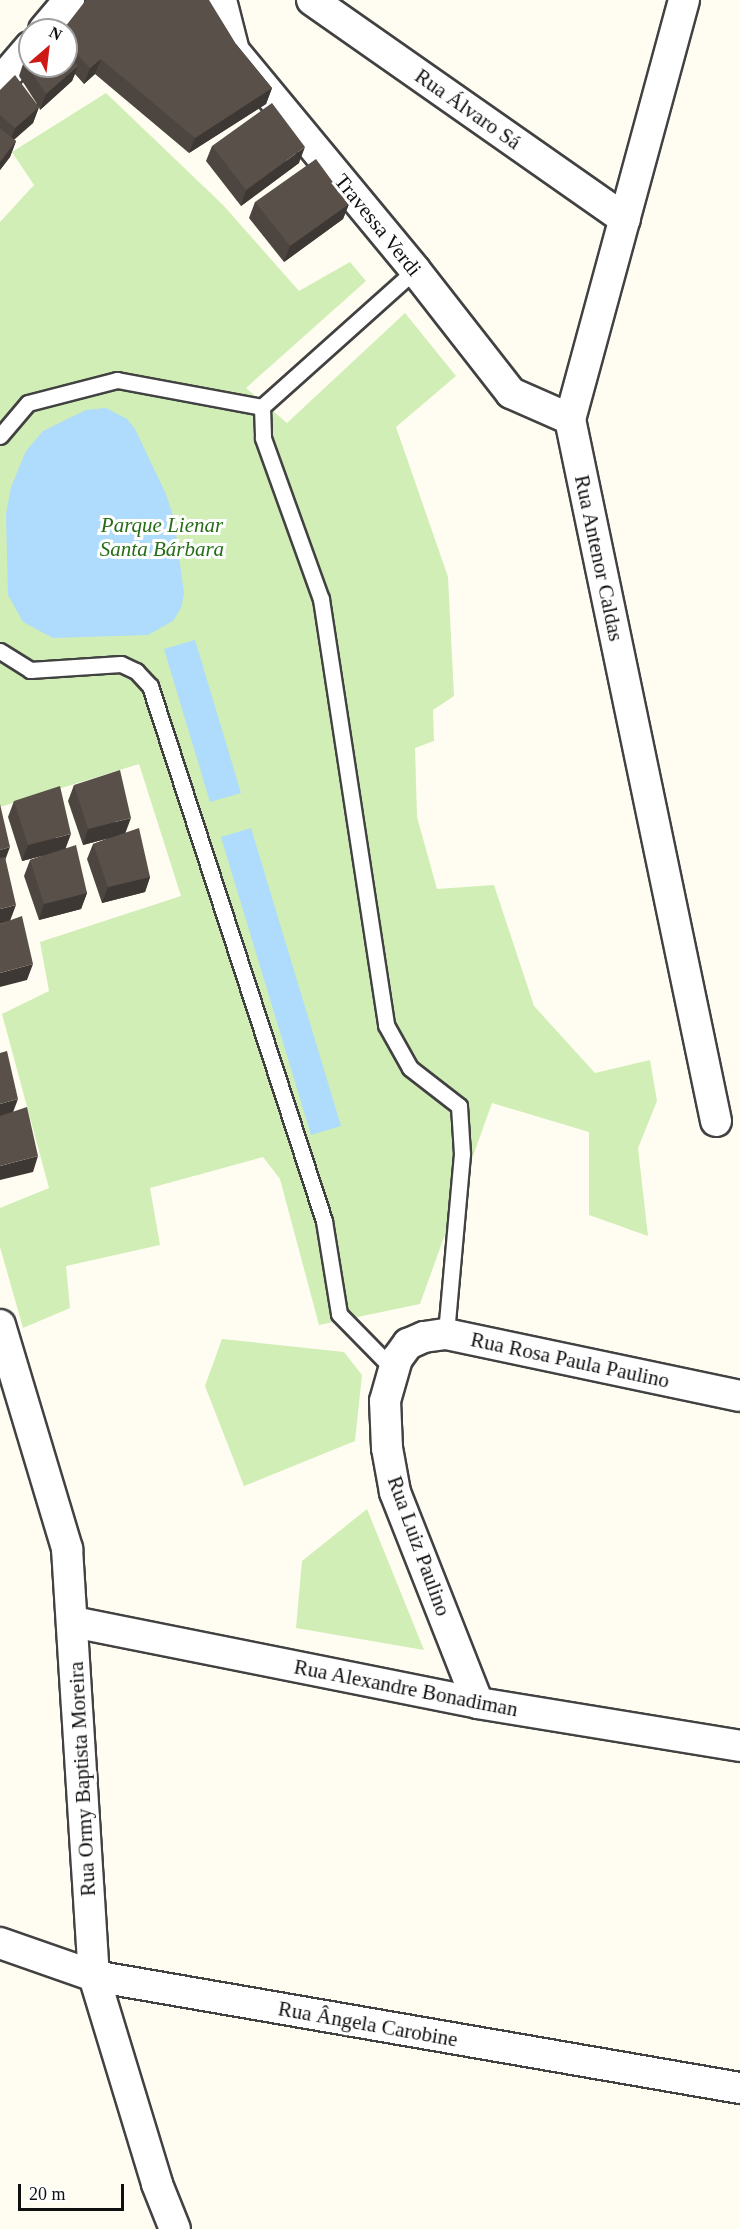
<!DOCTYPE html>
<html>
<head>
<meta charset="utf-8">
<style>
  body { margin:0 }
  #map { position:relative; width:740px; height:2229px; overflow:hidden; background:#fffdf1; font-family:Georgia,serif }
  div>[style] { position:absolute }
  .green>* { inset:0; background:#d0eeb5 }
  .water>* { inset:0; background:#afdbfc }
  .roads { filter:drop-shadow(2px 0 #424242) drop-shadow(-2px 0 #424242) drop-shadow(0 2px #424242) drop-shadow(0 -2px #424242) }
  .service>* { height:15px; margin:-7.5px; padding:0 7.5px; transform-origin:7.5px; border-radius:7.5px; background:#fff }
  .minor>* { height:30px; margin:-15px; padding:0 15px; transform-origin:15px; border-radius:15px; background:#fff }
  .wall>* { inset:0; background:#4d4540 }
  .shaded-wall>* { inset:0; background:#3e3834 }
  .building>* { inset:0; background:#59504a }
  span { translate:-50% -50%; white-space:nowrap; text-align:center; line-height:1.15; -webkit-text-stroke:6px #fff; paint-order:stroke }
  .street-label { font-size:21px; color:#0f0f0f }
  .park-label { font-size:21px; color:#256e17; font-style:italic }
  .north { position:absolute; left:18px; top:18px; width:60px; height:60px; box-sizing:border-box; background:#fff; border:2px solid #9f9f9f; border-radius:50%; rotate:28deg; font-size:16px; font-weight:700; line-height:24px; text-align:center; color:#0f0f0f }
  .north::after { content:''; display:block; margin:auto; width:21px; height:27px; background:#ce1917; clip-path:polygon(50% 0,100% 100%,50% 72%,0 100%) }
  .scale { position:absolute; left:18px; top:2184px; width:106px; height:27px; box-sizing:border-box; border:3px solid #0f0f0f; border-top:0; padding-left:8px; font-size:18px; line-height:21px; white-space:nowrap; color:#0f0f0f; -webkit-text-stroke:4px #fff; paint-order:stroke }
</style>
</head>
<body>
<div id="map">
  <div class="green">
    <i style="clip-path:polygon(106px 93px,223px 205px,299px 291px,350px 262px,366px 281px,246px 388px,287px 423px,405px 313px,456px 376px,396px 427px,448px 577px,454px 696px,433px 710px,434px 741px,415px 748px,417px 817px,437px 889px,494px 885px,534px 1006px,595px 1073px,650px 1060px,657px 1101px,638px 1148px,648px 1236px,589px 1215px,589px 1132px,492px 1103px,420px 1304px,319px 1325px,280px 1179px,263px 1157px,150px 1188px,160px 1245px,66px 1266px,70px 1308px,23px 1328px,0 1247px,0 1208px,49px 1188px,2px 1014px,49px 991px,40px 942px,181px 896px,139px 764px,0 807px,0 222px,34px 185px,12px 152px)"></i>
    <i style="clip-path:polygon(222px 1339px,344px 1352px,362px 1375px,355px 1441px,244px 1486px,205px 1386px)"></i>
    <i style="clip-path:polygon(367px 1509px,424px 1650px,296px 1628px,302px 1561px)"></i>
  </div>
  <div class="water">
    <i style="clip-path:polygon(106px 408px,127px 419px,135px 429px,166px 494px,174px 519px,184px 594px,181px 608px,173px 621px,148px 635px,53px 638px,23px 622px,8px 595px,6px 514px,11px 487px,26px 451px,43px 431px,86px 410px)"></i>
    <i style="clip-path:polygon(195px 640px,241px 793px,210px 802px,164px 649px)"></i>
    <i style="clip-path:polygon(251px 828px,341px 1126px,311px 1135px,221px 837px)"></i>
  </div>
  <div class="roads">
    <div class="service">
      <i style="left:415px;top:270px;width:205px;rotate:138.2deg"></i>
      <i style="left:262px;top:407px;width:31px;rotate:88deg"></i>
      <i style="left:263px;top:438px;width:171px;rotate:70.2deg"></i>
      <i style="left:321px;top:599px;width:431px;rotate:81.3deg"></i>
      <i style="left:386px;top:1025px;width:49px;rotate:60.8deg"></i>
      <i style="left:410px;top:1068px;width:62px;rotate:37.8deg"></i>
      <i style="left:459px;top:1106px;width:48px;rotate:86.4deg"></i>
      <i style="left:462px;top:1154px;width:181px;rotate:95.1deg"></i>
      <i style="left:0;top:436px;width:43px;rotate:-49.7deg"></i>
      <i style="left:28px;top:403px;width:92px;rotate:-14.5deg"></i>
      <i style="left:117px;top:380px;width:147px;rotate:10.5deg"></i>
      <i style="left:0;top:651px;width:36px;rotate:32deg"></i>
      <i style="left:30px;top:670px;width:91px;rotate:-3.8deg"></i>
      <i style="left:121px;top:664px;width:17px;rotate:25deg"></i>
      <i style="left:136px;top:671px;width:21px;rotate:47deg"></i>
      <i style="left:150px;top:686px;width:563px;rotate:71.98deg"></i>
      <i style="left:324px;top:1221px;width:94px;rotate:80.8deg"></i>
      <i style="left:339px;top:1314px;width:77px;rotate:45.5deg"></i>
    </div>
    <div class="minor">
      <i style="left:221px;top:0;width:53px;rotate:75.7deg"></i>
      <i style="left:234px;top:51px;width:284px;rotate:50.4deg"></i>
      <i style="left:415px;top:270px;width:156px;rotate:52deg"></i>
      <i style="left:511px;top:393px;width:64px;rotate:23.8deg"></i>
      <i style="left:312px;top:0;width:382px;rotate:35deg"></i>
      <i style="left:684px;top:0;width:434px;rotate:105.2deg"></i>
      <i style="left:570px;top:419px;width:717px;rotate:78.25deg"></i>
      <i style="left:44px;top:30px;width:39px;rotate:-50deg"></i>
      <i style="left:0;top:82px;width:46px;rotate:-49.4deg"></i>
      <i style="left:0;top:1325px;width:234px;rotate:73.3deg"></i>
      <i style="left:67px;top:1549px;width:428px;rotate:86.4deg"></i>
      <i style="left:94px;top:1976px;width:217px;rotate:73.1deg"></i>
      <i style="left:157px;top:2184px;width:48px;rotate:68.2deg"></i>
      <i style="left:73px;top:1622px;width:413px;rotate:11.3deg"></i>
      <i style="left:478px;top:1703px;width:266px;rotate:9.3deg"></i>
      <i style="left:478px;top:1703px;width:227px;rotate:-111.5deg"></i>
      <i style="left:395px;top:1492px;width:45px;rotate:-100.3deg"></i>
      <i style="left:387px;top:1448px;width:47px;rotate:-92.4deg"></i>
      <i style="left:385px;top:1401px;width:44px;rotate:-74.1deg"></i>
      <i style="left:397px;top:1359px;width:19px;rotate:-54deg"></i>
      <i style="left:408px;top:1344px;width:17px;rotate:-24deg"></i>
      <i style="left:424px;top:1337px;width:22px;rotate:-8deg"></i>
      <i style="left:446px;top:1334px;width:300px;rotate:11.9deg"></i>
      <i style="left:0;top:1943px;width:100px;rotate:19.3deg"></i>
      <i style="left:94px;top:1976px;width:656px;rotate:9.84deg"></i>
    </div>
  </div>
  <div class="wall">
    <i style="clip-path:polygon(65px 27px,236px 44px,272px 88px,266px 104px,189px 153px,95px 74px,84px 84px,75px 74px,72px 81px,40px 110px,39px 107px,33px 123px,14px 140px,16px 141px,10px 157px,0 170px,0 90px,37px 104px,19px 76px,24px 61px,66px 66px,66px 30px,64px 30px)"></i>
    <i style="clip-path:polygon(212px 146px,299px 163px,241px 206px,206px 161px)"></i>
    <i style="clip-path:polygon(255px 202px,349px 204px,343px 219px,284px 262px,249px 218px)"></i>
    <i style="clip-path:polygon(74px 785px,126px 833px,150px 877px,145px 892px,102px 903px,87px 859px,93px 844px,109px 838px,83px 845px,68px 801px)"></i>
    <i style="clip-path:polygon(14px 801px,66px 848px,87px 893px,81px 909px,39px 920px,24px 876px,30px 860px,45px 855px,22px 861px,8px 817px)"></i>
  </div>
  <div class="shaded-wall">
    <i style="clip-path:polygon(101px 59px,95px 74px,84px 84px,90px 68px)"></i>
    <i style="clip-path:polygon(78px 66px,72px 81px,40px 110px,46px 94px)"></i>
    <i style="clip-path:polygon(272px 88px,266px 104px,189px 153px,195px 138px)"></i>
    <i style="clip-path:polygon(39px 107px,33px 123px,9px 143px,15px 128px)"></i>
    <i style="clip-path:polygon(16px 141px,10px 157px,0 170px,0 162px)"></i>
    <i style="clip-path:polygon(305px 147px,299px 163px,241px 206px,246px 190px)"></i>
    <i style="clip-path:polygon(349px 204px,343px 219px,284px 262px,290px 246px)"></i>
    <i style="clip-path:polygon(131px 818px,125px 834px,83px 845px,88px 829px)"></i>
    <i style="clip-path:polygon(71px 834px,65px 850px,22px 861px,28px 845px)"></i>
    <i style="clip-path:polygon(10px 847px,4px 863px,0 864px,0 850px)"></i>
    <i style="clip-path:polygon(150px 877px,145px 892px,102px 903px,108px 887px)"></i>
    <i style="clip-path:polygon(87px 893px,81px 909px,39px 920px,44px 904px)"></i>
    <i style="clip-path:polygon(16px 905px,10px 921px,0 924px,0 909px)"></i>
    <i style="clip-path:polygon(33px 964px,27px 980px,0 987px,0 973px)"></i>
    <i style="clip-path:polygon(18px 1099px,12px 1115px,0 1118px,0 1104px)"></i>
    <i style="clip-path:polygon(38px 1156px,33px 1172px,0 1180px,0 1166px)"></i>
  </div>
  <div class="building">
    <i style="clip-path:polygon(86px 0,209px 0,236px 44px,272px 88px,195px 138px,101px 59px,90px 68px,66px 43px,66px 30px,64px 30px,65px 27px)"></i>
    <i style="clip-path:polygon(66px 52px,78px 66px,46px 94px,24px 61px,30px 56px,30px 66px,66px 66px)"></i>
    <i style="clip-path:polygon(15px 75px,39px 107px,15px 128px,0 115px,0 90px)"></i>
    <i style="clip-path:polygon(272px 103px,305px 147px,246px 190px,212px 146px)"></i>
    <i style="clip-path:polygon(0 128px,16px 141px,0 162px)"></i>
    <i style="clip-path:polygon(316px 159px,349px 204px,290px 246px,255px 202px)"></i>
    <i style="clip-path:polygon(120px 770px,131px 818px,88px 829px,74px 785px)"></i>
    <i style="clip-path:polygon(60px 786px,71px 834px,28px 845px,14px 801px)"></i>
    <i style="clip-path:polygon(0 804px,10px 847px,0 850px)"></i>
    <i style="clip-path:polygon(139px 828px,150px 877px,108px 887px,93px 844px)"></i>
    <i style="clip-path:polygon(76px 845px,87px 893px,44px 904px,30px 860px)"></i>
    <i style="clip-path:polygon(5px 857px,16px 905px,0 909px,0 858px)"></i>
    <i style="clip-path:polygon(22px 916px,33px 964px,0 973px,0 924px)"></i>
    <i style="clip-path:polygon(7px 1051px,18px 1099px,0 1104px,0 1053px)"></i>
    <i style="clip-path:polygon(27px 1107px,38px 1156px,0 1166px,0 1116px)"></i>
  </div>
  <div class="street-label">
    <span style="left:468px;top:109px;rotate:35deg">Rua Álvaro Sá</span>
    <span style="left:378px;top:225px;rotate:51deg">Travessa Verdi</span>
    <span style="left:599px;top:558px;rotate:78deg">Rua Antenor Caldas</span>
    <span style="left:570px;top:1360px;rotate:12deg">Rua Rosa Paula Paulino</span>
    <span style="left:419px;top:1546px;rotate:70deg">Rua Luiz Paulino</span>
    <span style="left:406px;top:1688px;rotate:11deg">Rua Alexandre Bonadiman</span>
    <span style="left:82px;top:1779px;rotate:-93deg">Rua Ormy Baptista Moreira</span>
    <span style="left:368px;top:2024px;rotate:10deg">Rua Ângela Carobine</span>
  </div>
  <div class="park-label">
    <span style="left:162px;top:537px">Parque Lienar<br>Santa Bárbara</span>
  </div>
  <div class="north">N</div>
  <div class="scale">20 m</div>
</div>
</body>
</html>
